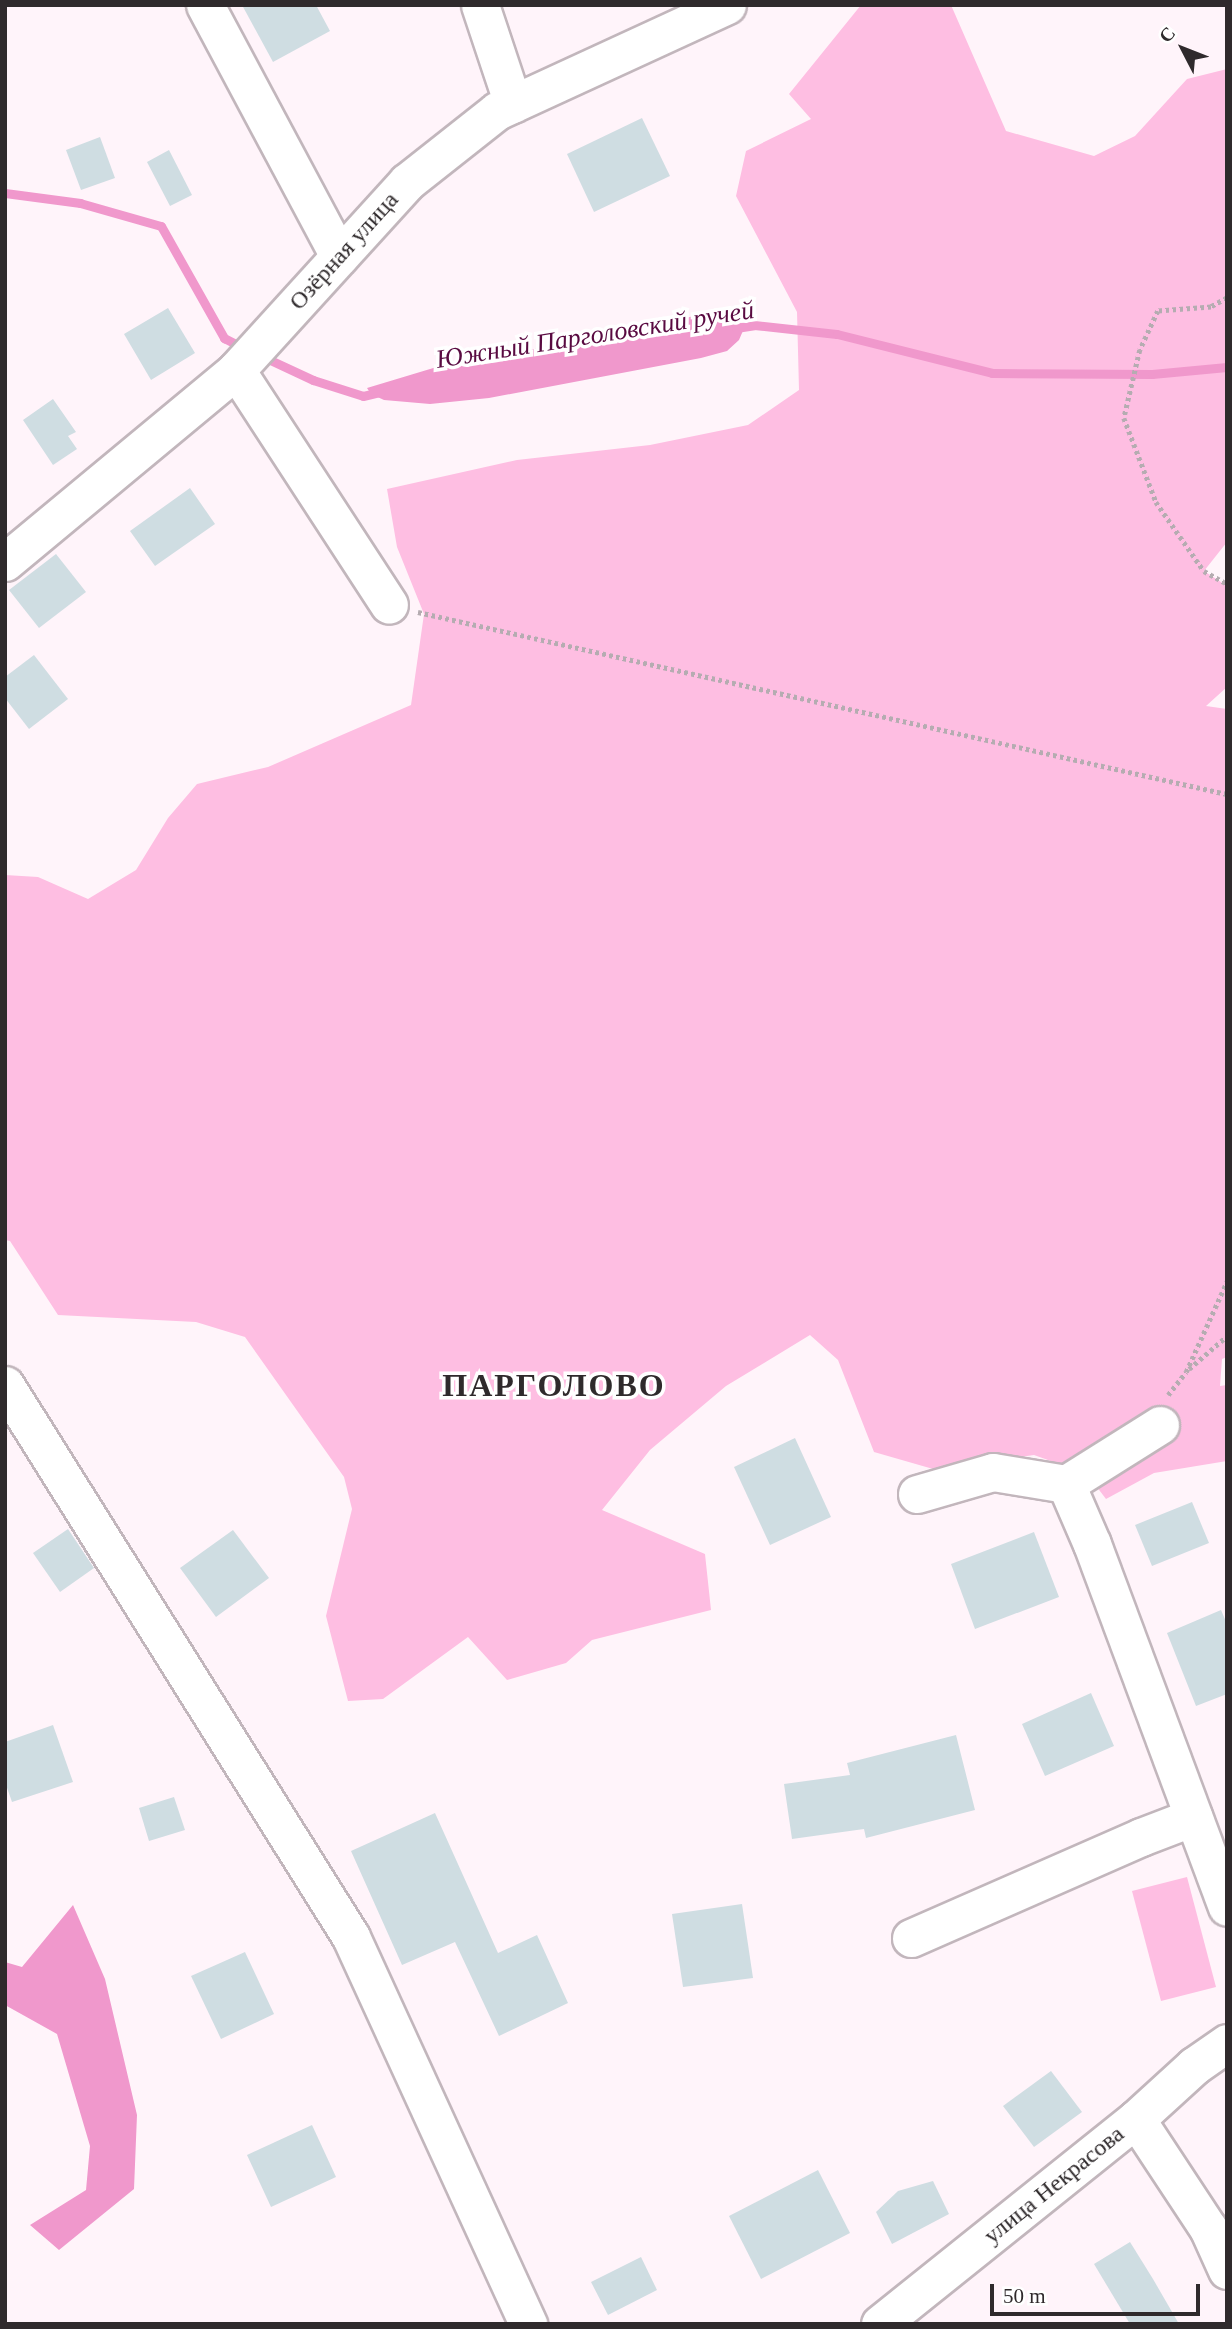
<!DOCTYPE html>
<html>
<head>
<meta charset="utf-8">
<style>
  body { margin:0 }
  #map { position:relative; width:1232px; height:2329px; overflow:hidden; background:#fff4fa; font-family:"Times New Roman",serif }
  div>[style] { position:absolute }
  .green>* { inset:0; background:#febee2 }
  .water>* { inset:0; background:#f098cc }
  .stream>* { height:9px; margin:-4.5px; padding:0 4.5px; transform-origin:4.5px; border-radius:4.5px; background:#f098cc }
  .building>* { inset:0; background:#cfdde2 }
  .path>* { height:4.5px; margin-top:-2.25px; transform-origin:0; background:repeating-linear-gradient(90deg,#b5acb1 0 3.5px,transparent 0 7px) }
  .roads { filter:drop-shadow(2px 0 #c2b6bc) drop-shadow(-2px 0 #c2b6bc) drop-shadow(0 2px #c2b6bc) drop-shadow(0 -2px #c2b6bc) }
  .minor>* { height:37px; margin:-18.5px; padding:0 18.5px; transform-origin:18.5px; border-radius:18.5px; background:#fff }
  span { translate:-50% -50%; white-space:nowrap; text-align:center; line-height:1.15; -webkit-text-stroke:7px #fff; paint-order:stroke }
  .street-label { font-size:24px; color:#2f2a2c }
  .water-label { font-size:26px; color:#590a41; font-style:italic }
  .district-label { font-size:32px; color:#2f2a2c; font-weight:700; letter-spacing:2px }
  .frame { position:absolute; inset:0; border:7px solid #2f2a2c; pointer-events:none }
  .north { position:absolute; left:1148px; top:14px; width:70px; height:70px; -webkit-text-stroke:5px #fff; paint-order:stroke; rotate:312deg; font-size:19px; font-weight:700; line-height:28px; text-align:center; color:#2f2a2c }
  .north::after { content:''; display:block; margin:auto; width:24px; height:32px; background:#2f2a2c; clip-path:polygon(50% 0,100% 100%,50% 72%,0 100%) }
  .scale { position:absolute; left:990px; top:2284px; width:210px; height:32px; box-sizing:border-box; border:4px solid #2f2a2c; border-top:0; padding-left:9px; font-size:21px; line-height:24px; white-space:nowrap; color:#2f2a2c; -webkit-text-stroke:5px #fff; paint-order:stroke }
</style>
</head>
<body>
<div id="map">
  <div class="green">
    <i style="clip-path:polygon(861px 5px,951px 5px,1006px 131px,1094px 156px,1135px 136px,1187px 79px,1227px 69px,1227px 542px,1204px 571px,1227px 586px,1227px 687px,1206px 706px,1227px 709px,1227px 1357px,1222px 1359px,1220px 1386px,1227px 1385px,1227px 1461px,1154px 1473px,1106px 1499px,1087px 1474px,1034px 1455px,976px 1463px,947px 1473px,874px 1452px,838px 1360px,810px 1335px,726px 1386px,650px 1450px,602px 1510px,705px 1554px,711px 1610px,592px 1640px,566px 1663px,507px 1680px,468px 1637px,383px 1699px,348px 1701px,326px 1616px,352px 1509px,344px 1477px,245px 1337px,196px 1322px,58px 1315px,10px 1241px,5px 1240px,5px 875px,38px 877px,88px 899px,136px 870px,168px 818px,197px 784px,268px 767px,411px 705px,424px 614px,397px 547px,387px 489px,517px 460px,650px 445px,748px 425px,799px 390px,797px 312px,736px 196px,746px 151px,811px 119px,789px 94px)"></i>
    <i style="clip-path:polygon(1187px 1877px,1216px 1987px,1161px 2001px,1132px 1891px)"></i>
  </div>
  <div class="water">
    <i style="clip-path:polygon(717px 311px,736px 319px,745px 326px,739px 340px,727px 351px,701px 358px,489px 398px,430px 404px,384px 400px,371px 394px,367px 388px,440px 366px,580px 341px)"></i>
    <i style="clip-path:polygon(73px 1905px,105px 1979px,137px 2115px,134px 2189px,59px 2250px,30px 2225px,86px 2190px,90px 2146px,57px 2034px,5px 2005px,5px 1962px,22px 1967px)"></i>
  </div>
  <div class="stream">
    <i style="left:5px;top:193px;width:76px;rotate:7.6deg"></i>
    <i style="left:80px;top:203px;width:84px;rotate:15.9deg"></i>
    <i style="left:161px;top:226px;width:129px;rotate:60.6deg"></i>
    <i style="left:224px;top:338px;width:16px;rotate:27deg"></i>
    <i style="left:736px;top:328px;width:18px;rotate:-9deg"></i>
    <i style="left:754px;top:325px;width:83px;rotate:6.2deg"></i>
    <i style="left:837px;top:334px;width:160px;rotate:14.1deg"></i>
    <i style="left:992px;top:373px;width:160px;rotate:0.4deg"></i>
    <i style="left:1152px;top:374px;width:75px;rotate:-5.3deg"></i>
    <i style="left:268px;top:359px;width:50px;rotate:25deg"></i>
    <i style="left:313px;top:380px;width:52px;rotate:17.7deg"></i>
    <i style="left:363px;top:396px;width:18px;rotate:-13deg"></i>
  </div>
  <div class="building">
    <i style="clip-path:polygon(242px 5px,316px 5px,330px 31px,273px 62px)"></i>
    <i style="clip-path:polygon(642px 118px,670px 176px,594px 212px,567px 154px)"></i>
    <i style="clip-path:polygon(100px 137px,115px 178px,81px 190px,66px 150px)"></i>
    <i style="clip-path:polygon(169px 150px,192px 195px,170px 206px,147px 162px)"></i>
    <i style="clip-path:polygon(168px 308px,195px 353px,151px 380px,124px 334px)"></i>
    <i style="clip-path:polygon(53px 399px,76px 432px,68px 436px,77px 449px,53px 465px,23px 420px)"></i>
    <i style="clip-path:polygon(190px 488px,215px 524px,155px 566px,130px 531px)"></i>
    <i style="clip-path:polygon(56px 554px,86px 592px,39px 628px,9px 590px)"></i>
    <i style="clip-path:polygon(34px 655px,68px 699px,29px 729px,5px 698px,5px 677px)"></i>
    <i style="clip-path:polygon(795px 1438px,831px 1517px,770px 1545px,734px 1467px)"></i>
    <i style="clip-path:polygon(1192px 1502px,1209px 1543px,1152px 1566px,1135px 1525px)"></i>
    <i style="clip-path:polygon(68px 1529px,94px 1568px,60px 1592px,33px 1553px)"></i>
    <i style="clip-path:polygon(233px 1530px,269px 1578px,216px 1617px,180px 1568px)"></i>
    <i style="clip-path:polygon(1034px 1532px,1059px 1597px,975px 1629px,951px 1564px)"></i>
    <i style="clip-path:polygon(1221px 1610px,1227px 1624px,1227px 1694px,1196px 1706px,1167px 1633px)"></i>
    <i style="clip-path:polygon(1091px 1693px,1114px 1746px,1045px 1776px,1022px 1724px)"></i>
    <i style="clip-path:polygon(53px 1725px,73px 1782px,12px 1802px,5px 1782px,5px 1742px)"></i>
    <i style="clip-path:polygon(956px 1735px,975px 1810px,866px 1838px,864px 1829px,792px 1839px,784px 1784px,850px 1775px,847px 1763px)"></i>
    <i style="clip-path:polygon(174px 1797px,185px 1830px,149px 1841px,139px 1808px)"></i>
    <i style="clip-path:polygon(435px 1813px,498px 1953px,537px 1935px,568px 2003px,499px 2036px,455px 1942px,402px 1965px,351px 1851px)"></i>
    <i style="clip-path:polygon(742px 1904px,753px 1978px,683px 1987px,672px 1914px)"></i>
    <i style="clip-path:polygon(245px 1952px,274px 2014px,221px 2039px,191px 1976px)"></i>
    <i style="clip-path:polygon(1051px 2071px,1082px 2112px,1034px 2147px,1003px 2106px)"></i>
    <i style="clip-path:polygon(312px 2125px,336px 2177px,271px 2207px,247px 2155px)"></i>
    <i style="clip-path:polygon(818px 2170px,850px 2233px,761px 2279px,729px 2216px)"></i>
    <i style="clip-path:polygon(933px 2181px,949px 2214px,892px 2244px,876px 2212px,898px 2191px)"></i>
    <i style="clip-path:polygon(1130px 2242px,1153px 2279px,1179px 2324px,1130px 2324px,1094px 2264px)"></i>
    <i style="clip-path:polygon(641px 2257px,657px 2290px,608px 2315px,591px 2282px)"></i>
  </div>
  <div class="path">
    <i style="left:1227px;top:298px;width:18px;rotate:151deg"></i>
    <i style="left:1211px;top:307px;width:53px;rotate:175.7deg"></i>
    <i style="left:1158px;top:311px;width:43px;rotate:114.8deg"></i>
    <i style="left:1140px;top:350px;width:70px;rotate:103.2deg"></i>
    <i style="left:1124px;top:418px;width:90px;rotate:69.1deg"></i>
    <i style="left:1156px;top:502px;width:84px;rotate:55.2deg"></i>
    <i style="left:1204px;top:571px;width:26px;rotate:29deg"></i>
    <i style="left:418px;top:612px;width:829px;rotate:12.68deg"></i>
    <i style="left:1189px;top:1369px;width:50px;rotate:-41deg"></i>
    <i style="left:1168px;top:1395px;width:29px;rotate:-52deg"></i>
    <i style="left:1186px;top:1372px;width:100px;rotate:-65.7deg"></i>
  </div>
  <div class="roads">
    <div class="minor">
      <i style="left:205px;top:5px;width:285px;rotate:61.9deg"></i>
      <i style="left:480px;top:5px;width:104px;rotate:71.6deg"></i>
      <i style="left:236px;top:370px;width:280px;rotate:56.9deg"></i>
      <i style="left:5px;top:562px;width:300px;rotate:-39.7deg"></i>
      <i style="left:236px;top:370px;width:254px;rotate:-47.7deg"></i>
      <i style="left:407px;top:182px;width:115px;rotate:-38.3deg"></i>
      <i style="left:497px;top:111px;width:253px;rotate:-24.7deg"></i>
      <i style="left:5px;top:1385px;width:651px;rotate:57.92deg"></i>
      <i style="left:351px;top:1937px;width:426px;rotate:65.4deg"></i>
      <i style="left:1066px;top:1484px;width:111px;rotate:-32.1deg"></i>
      <i style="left:917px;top:1494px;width:79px;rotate:-16.1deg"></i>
      <i style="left:993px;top:1472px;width:74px;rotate:9.3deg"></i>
      <i style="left:1066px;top:1484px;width:65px;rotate:66.6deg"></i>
      <i style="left:1092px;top:1544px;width:387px;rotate:69.6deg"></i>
      <i style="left:911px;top:1938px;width:251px;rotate:-23.7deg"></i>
      <i style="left:1141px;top:1837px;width:56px;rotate:-21deg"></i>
      <i style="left:1136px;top:2119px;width:131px;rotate:56.6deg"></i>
      <i style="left:1208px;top:2228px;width:46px;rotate:65.7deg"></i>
      <i style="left:880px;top:2324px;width:328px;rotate:-38.7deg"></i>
      <i style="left:1136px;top:2119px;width:79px;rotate:-42.4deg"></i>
      <i style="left:1194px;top:2066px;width:40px;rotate:-34.9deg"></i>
    </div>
  </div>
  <div class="street-label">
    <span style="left:344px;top:251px;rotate:-48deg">Озёрная улица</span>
    <span style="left:1054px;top:2185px;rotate:-39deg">улица Некрасова</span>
  </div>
  <div class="water-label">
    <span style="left:595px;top:335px;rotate:-9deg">Южный Парголовский ручей</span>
  </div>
  <div class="district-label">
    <span style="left:554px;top:1385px">ПАРГОЛОВО</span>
  </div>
  <div class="frame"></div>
  <div class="north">С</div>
  <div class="scale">50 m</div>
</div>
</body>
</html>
